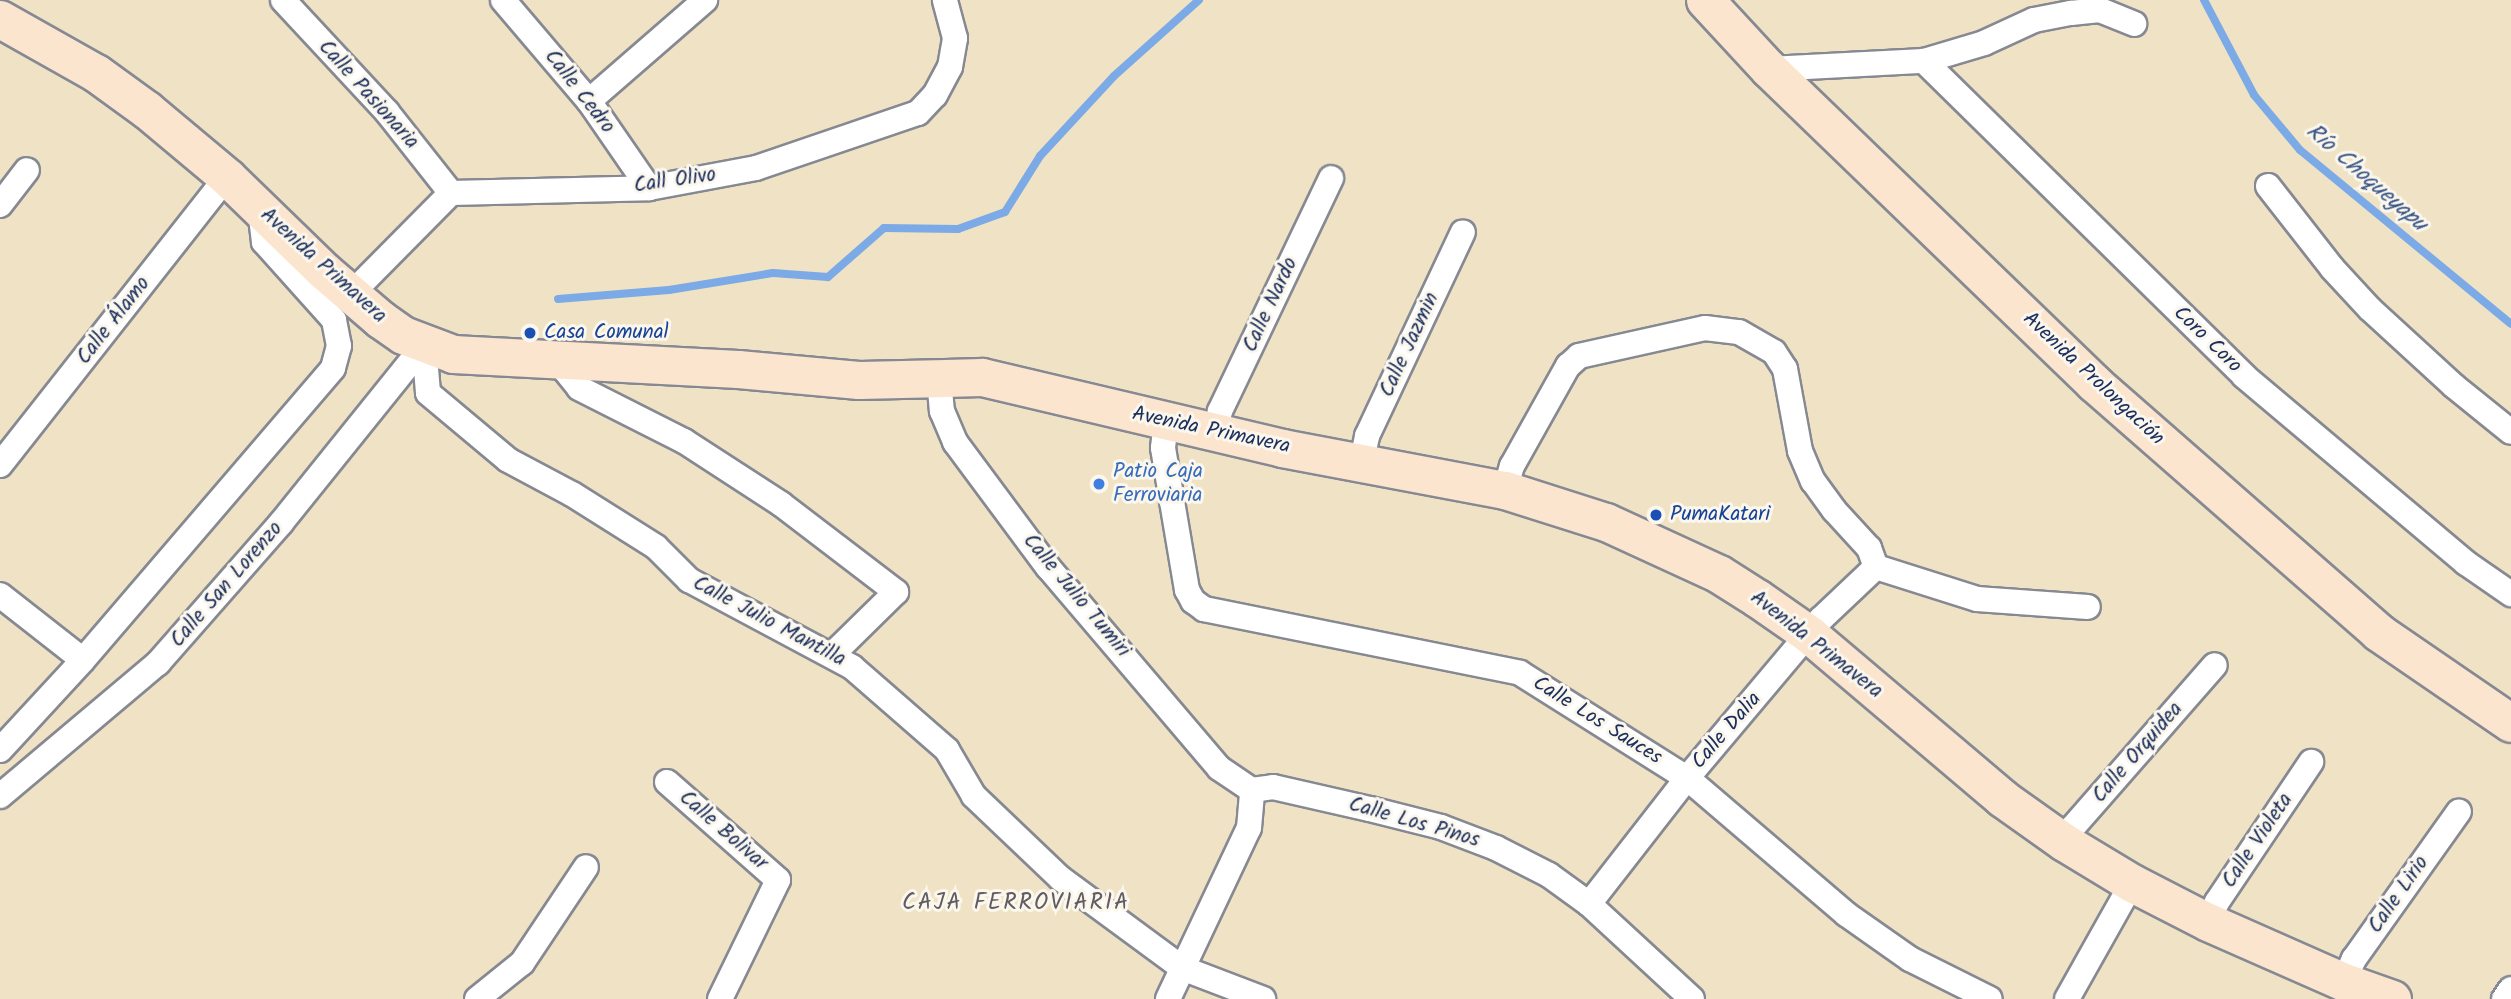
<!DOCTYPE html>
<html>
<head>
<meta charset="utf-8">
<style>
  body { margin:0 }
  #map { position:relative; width:2511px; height:999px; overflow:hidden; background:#f0e3c5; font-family:Kalam,sans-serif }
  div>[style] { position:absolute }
  .stream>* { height:8px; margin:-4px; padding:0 4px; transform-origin:4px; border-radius:4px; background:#7caae6 }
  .roads { filter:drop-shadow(2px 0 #868992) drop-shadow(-2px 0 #868992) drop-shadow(0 2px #868992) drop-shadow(0 -2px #868992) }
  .street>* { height:24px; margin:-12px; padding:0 12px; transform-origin:12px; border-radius:12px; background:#fff }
  .secondary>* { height:37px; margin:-18.5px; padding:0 18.5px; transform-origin:18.5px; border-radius:18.5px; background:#fbe5cf }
  .dots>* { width:19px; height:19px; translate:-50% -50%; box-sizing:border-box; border:4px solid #fbf7ec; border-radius:50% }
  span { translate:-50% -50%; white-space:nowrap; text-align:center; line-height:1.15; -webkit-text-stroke:6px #fbf7ec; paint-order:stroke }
  .street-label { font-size:21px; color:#1b2f5e }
  .transit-label { font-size:21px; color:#164399 }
  .left { translate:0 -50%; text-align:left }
  .shop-label { font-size:21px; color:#366cbe }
  .water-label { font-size:23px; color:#385487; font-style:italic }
  .neighbourhood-label { font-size:23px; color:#615b62; letter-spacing:2px }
</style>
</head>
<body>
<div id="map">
  <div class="stream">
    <i style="left:2204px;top:0;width:107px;rotate:62.2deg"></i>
    <i style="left:2254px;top:95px;width:72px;rotate:50.1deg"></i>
    <i style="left:2300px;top:150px;width:273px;rotate:39.5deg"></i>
    <i style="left:558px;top:299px;width:111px;rotate:-4.6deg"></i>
    <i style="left:669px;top:290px;width:105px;rotate:-9.3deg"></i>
    <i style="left:773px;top:273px;width:55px;rotate:4.2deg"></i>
    <i style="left:828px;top:277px;width:74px;rotate:-41.2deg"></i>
    <i style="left:884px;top:228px;width:74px;rotate:0.8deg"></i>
    <i style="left:958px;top:229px;width:50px;rotate:-19.9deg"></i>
    <i style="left:1005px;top:212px;width:66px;rotate:-58deg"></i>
    <i style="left:1040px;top:156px;width:109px;rotate:-47.2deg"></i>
    <i style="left:1114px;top:76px;width:114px;rotate:-41.8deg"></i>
  </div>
  <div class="roads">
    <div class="street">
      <i style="left:283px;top:0;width:153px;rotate:47.1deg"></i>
      <i style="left:387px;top:112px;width:103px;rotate:51.7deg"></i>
      <i style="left:503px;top:0;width:133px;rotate:49.6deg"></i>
      <i style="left:589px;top:101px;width:106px;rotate:55.4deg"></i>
      <i style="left:1924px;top:61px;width:449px;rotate:44.5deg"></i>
      <i style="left:2244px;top:376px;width:290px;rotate:40.1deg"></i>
      <i style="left:2466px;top:563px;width:55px;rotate:34.6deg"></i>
      <i style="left:1769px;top:69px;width:155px;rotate:-3deg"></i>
      <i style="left:1924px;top:61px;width:63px;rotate:-16.7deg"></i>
      <i style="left:1984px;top:43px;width:55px;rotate:-24.7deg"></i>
      <i style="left:2034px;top:20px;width:38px;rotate:-11deg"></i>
      <i style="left:2071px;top:13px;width:29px;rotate:-6deg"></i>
      <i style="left:2100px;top:10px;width:37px;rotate:22deg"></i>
      <i style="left:589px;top:101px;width:154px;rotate:-41deg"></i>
      <i style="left:2268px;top:186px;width:104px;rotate:52deg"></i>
      <i style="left:2332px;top:268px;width:56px;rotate:47.2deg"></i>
      <i style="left:2370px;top:309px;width:114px;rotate:42.5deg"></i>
      <i style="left:2454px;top:386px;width:73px;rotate:38.9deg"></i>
      <i style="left:451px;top:193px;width:198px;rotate:-1.4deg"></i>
      <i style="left:649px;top:188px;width:109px;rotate:-10.6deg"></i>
      <i style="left:756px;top:168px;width:171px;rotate:-18.8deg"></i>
      <i style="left:918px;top:113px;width:25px;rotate:-47deg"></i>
      <i style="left:935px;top:95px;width:32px;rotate:-62deg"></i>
      <i style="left:950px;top:67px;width:29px;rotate:-80deg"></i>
      <i style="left:955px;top:38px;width:39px;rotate:-105deg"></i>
      <i style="left:0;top:205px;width:44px;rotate:-52.4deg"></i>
      <i style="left:350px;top:295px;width:144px;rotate:-45.3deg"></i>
      <i style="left:424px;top:345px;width:48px;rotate:85.2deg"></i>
      <i style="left:428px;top:393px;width:104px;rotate:39.9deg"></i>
      <i style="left:508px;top:460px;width:72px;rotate:28deg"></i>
      <i style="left:572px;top:494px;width:99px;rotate:32.2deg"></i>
      <i style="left:656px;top:547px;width:47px;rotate:45deg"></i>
      <i style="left:689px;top:580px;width:185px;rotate:28.1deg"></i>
      <i style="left:852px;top:667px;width:126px;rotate:41.1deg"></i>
      <i style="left:947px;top:750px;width:53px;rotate:59.6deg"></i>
      <i style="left:974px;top:796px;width:119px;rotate:43.6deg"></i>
      <i style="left:1060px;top:878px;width:152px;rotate:36.4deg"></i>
      <i style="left:1182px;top:968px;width:87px;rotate:20.9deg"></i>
      <i style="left:555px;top:358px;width:38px;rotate:51deg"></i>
      <i style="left:579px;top:388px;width:118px;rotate:26.8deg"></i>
      <i style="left:684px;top:441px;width:116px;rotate:33deg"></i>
      <i style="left:781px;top:504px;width:145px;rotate:37.4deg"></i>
      <i style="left:896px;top:592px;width:88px;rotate:135.5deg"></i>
      <i style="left:939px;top:378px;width:33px;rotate:85deg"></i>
      <i style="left:942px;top:411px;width:34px;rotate:67deg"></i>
      <i style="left:955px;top:442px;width:156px;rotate:53.4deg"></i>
      <i style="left:1048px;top:567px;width:264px;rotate:49.6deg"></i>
      <i style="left:1219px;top:768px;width:40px;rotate:34deg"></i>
      <i style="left:1166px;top:423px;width:25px;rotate:97deg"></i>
      <i style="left:1163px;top:448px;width:144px;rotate:80.4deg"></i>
      <i style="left:1187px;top:590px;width:13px;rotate:61deg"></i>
      <i style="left:1193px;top:601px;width:14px;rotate:36deg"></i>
      <i style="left:1204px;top:609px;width:322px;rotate:11.4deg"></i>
      <i style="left:1520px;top:673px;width:197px;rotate:32.2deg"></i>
      <i style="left:1687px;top:778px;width:209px;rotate:40.5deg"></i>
      <i style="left:1846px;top:914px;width:78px;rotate:35.1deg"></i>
      <i style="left:1910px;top:959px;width:89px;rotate:26.6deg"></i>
      <i style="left:1216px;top:433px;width:22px;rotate:-80deg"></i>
      <i style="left:1220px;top:411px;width:258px;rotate:-64.5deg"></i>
      <i style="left:1362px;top:460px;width:25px;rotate:-78deg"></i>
      <i style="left:1367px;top:436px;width:225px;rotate:-64.8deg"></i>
      <i style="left:0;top:465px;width:367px;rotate:-51.8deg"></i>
      <i style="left:1505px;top:490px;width:25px;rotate:-74deg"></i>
      <i style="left:1512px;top:466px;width:115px;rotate:-60.8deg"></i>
      <i style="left:1568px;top:366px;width:15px;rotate:-42deg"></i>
      <i style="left:1579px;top:356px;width:129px;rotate:-12.5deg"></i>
      <i style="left:1705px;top:328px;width:34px;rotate:7deg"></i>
      <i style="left:1739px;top:332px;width:40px;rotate:29.7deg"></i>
      <i style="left:1774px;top:352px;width:20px;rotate:57deg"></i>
      <i style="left:1785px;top:369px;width:83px;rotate:79.6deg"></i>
      <i style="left:1800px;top:451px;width:33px;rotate:67deg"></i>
      <i style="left:1813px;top:481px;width:36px;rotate:54deg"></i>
      <i style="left:1834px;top:510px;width:52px;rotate:47.4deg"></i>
      <i style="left:1869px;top:548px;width:20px;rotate:70deg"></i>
      <i style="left:1876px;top:567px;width:106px;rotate:17.6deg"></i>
      <i style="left:1977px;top:599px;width:111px;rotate:4.1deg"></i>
      <i style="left:0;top:595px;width:105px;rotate:38.1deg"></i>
      <i style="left:0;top:750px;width:122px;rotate:-47.3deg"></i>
      <i style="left:83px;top:660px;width:384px;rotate:-49.4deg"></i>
      <i style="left:333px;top:368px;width:23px;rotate:-75deg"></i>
      <i style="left:339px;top:346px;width:26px;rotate:-101deg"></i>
      <i style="left:334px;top:320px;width:105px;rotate:-131.9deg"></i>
      <i style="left:264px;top:242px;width:33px;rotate:-97deg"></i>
      <i style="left:667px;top:782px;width:148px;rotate:41.4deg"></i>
      <i style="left:778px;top:880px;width:132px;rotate:116deg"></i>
      <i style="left:1252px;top:790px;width:21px;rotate:-8deg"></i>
      <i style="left:1273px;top:787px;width:99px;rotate:12.8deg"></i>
      <i style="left:1370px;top:809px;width:73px;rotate:14.2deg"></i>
      <i style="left:1441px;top:827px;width:59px;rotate:20.9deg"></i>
      <i style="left:1496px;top:848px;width:59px;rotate:27deg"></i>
      <i style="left:1549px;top:875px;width:49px;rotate:35.9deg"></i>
      <i style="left:1589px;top:904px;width:140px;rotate:42.7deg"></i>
      <i style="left:0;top:796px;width:207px;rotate:-40.1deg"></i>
      <i style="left:158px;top:663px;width:186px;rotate:-48.7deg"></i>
      <i style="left:281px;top:523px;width:228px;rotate:-51.2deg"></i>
      <i style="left:2064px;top:842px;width:17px;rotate:-59deg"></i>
      <i style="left:2073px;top:827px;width:215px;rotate:-48.8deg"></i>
      <i style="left:1589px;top:904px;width:160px;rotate:-52.1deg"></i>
      <i style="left:1687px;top:778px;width:208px;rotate:-49.9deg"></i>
      <i style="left:1821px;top:619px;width:76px;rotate:-43.4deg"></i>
      <i style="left:2208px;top:922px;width:22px;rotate:-66deg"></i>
      <i style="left:2217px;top:902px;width:169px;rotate:-56.1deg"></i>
      <i style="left:2344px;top:982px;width:25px;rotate:-67deg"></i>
      <i style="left:2354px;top:959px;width:181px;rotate:-54.6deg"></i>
      <i style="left:477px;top:999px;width:58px;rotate:-38.7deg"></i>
      <i style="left:522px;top:963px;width:115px;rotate:-56.3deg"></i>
      <i style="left:1168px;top:999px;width:189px;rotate:-64.7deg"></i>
      <i style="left:1249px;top:828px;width:38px;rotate:-85deg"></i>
      <i style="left:2067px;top:999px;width:133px;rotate:-60.7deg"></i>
      <i style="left:2504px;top:999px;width:12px;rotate:-55deg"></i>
    </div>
    <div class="secondary">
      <i style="left:1705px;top:0;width:94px;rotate:47.2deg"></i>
      <i style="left:1769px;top:69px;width:452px;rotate:44deg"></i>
      <i style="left:2094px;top:383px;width:378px;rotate:41.2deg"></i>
      <i style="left:2378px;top:632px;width:161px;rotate:34.4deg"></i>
      <i style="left:0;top:19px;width:110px;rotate:29.4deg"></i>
      <i style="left:96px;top:73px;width:63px;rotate:36deg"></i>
      <i style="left:147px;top:110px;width:104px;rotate:39.9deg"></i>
      <i style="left:227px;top:177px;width:135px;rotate:44.1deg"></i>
      <i style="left:324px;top:271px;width:74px;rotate:40.6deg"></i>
      <i style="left:380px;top:319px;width:28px;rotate:35deg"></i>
      <i style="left:403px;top:335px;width:53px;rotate:20.8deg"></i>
      <i style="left:453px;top:354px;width:285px;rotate:3deg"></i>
      <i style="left:738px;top:369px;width:121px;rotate:5.2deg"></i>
      <i style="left:859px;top:380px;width:123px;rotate:-1.4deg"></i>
      <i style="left:982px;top:377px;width:308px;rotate:13.3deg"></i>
      <i style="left:1282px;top:448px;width:227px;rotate:10.7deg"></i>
      <i style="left:1505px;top:490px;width:106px;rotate:17.6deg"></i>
      <i style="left:1606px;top:522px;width:124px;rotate:24.7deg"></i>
      <i style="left:1719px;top:574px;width:45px;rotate:32.3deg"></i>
      <i style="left:1757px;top:598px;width:65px;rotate:34.9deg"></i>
      <i style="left:1810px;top:635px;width:252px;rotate:40.3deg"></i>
      <i style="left:2002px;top:798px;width:76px;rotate:35.4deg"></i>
      <i style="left:2064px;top:842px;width:79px;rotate:31.1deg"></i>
      <i style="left:2132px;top:883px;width:85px;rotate:27.2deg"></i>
      <i style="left:2208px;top:922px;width:149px;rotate:23.8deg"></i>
      <i style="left:2344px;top:982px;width:51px;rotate:19.5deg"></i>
    </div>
  </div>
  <div class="dots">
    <i style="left:530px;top:333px;background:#1a4fb4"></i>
    <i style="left:1099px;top:484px;background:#3f7fe0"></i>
    <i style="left:1656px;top:515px;background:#1a4fb4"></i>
  </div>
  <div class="street-label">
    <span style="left:579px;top:92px;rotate:52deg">Calle Cedro</span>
    <span style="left:368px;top:95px;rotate:48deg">Calle Pasionaria</span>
    <span style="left:675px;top:181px;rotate:-8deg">Call Olivo</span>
    <span style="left:323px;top:266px;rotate:42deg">Avenida Primavera</span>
    <span style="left:1271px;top:305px;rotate:-65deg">Calle Nardo</span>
    <span style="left:114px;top:321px;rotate:-52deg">Calle Álamo</span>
    <span style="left:2207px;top:340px;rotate:44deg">Coro Coro</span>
    <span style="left:1410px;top:345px;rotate:-65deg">Calle Jazmin</span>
    <span style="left:2093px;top:379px;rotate:43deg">Avenida Prolongación</span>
    <span style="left:1211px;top:431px;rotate:12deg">Avenida Primavera</span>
    <span style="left:227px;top:585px;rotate:-49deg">Calle San Lorenzo</span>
    <span style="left:1076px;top:596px;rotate:50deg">Calle Julio Tumiri</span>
    <span style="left:769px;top:622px;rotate:28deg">Calle Julio Mantilla</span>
    <span style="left:1816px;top:645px;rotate:38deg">Avenida Primavera</span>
    <span style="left:1597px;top:721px;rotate:32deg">Calle Los Sauces</span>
    <span style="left:1727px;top:731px;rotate:-49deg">Calle Dalia</span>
    <span style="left:2138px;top:753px;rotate:-49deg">Calle Orquidea</span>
    <span style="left:1414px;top:823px;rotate:16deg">Calle Los Pinos</span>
    <span style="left:723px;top:831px;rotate:41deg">Calle Bolivar</span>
    <span style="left:2258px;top:841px;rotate:-56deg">Calle Violeta</span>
    <span style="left:2399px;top:895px;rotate:-55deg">Calle Lirio</span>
  </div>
  <div class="transit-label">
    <span class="left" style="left:544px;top:333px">Casa Comunal</span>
    <span class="left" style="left:1670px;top:515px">PumaKatari</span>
  </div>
  <div class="shop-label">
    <span class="left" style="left:1113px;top:484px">Patio Caja<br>Ferroviaria</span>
  </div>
  <div class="water-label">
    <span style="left:2366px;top:178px;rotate:41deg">Río Choqueyapu</span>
  </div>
  <div class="neighbourhood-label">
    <span style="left:1016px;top:903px">CAJA FERROVIARIA</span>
  </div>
</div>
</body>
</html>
